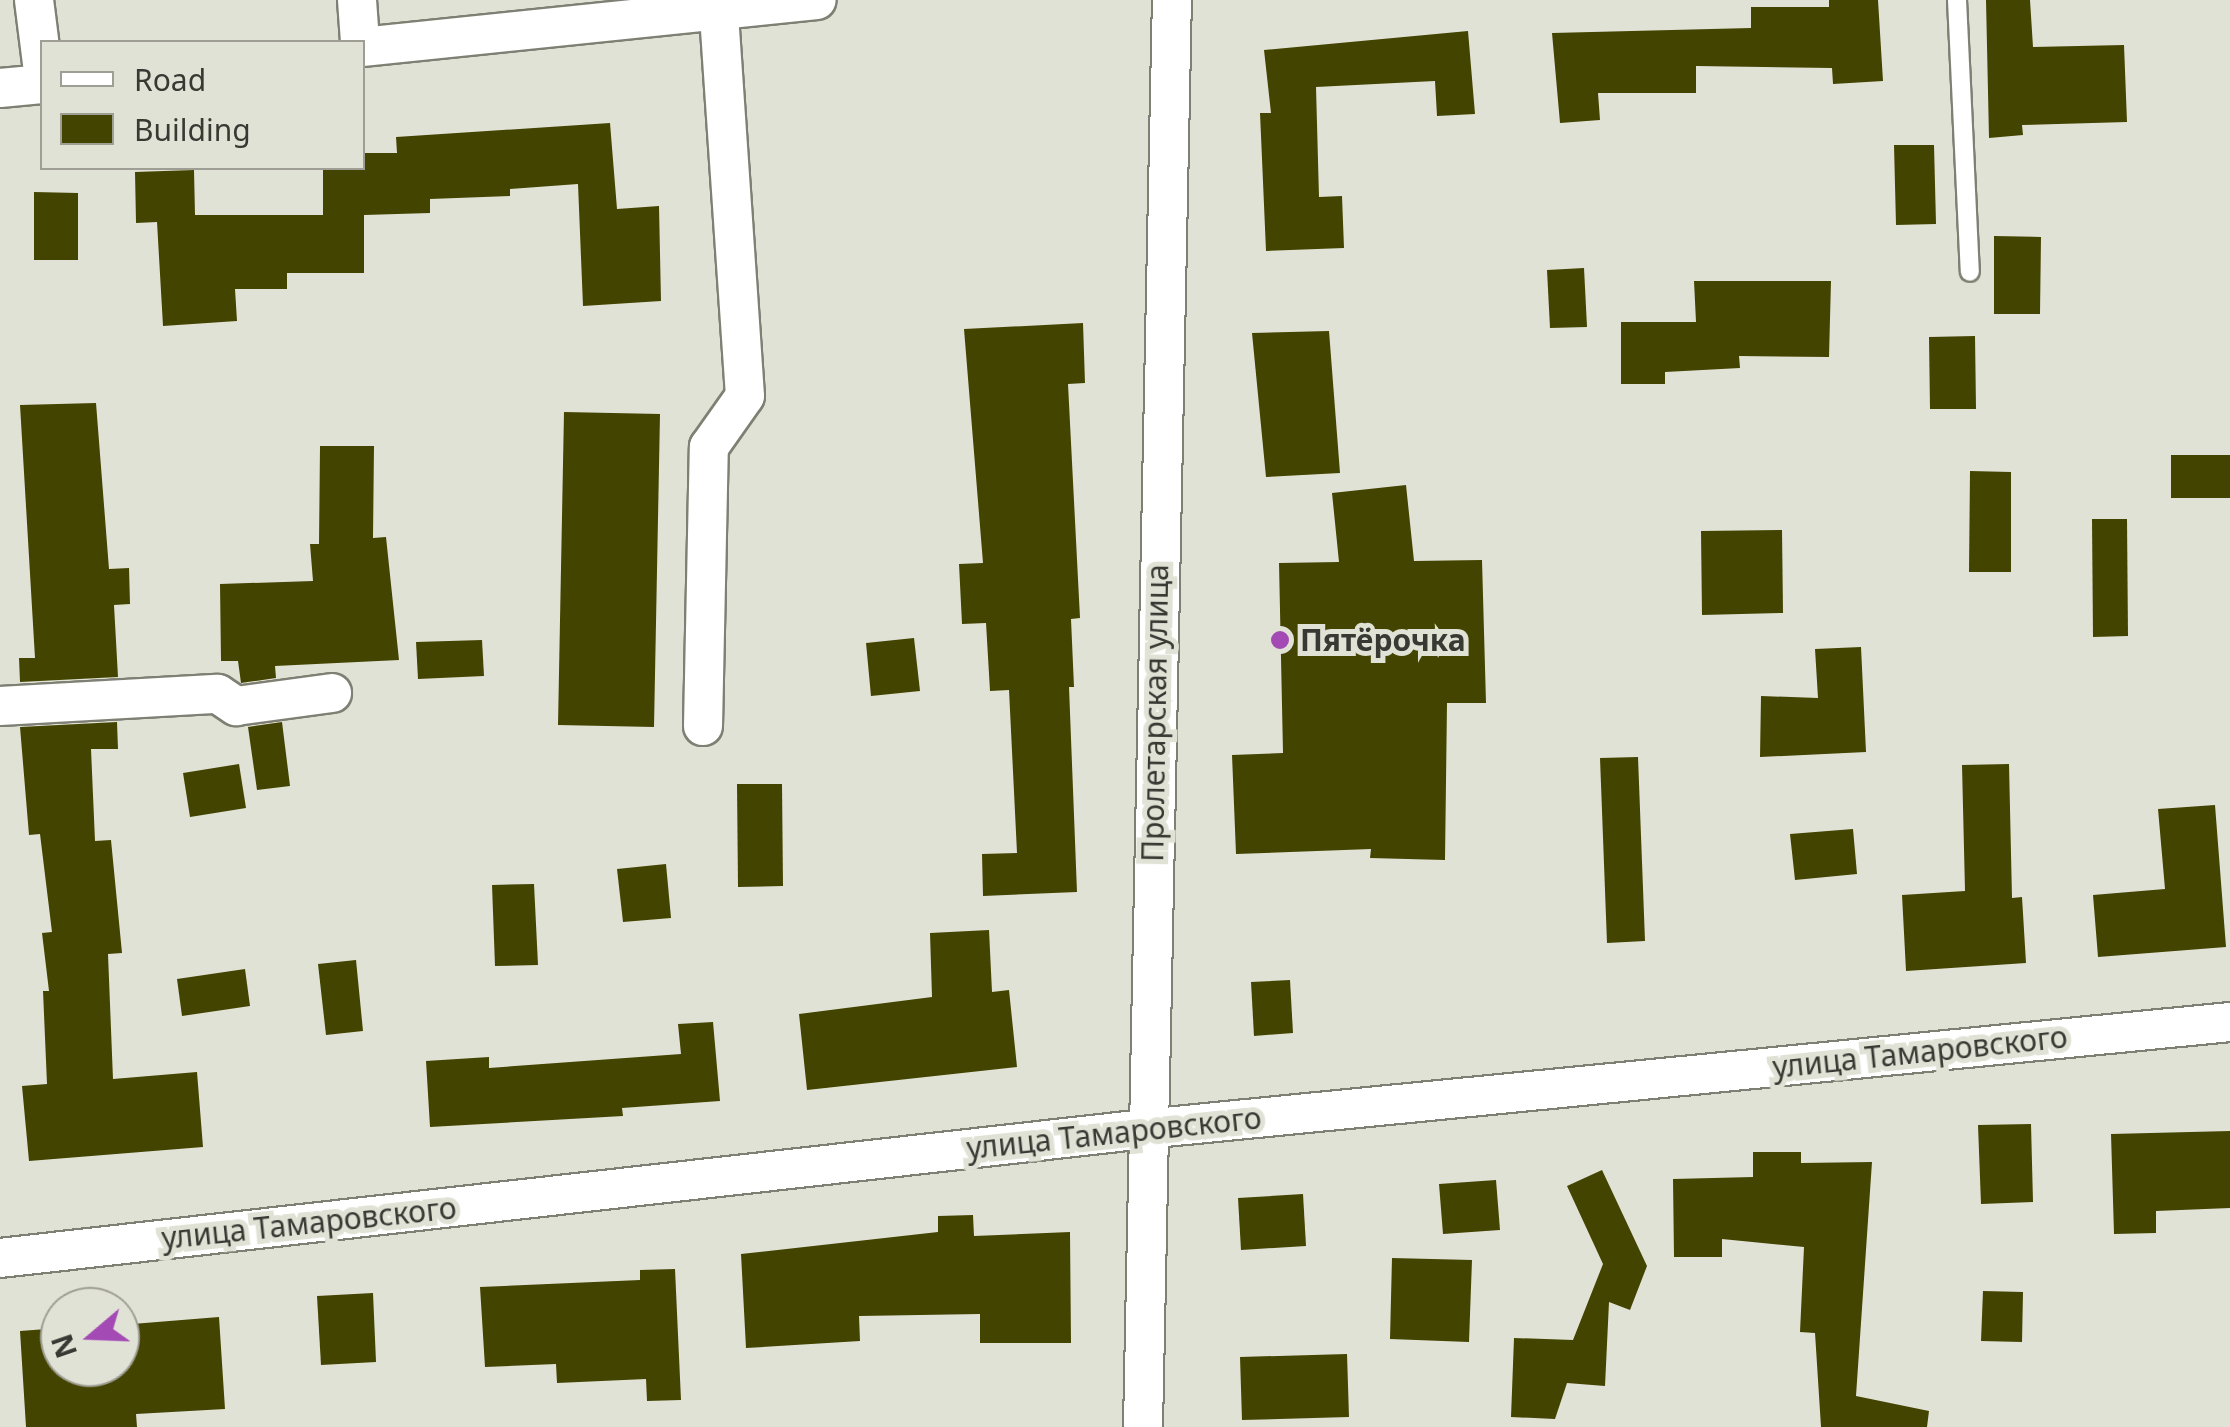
<!DOCTYPE html>
<html>
<head>
<meta charset="utf-8">
<style>
  body { margin:0 }
  #map { position:relative; width:2230px; height:1427px; overflow:hidden; background:#e1e2d6; font-family:"Noto Sans",sans-serif }
  div>[style] { position:absolute }
  .building>* { inset:0; background:#434400 }
  .roads { filter:drop-shadow(2px 0 #7f8074) drop-shadow(-2px 0 #7f8074) drop-shadow(0 2px #7f8074) drop-shadow(0 -2px #7f8074) }
  .service>* { height:18px; margin:-9px; padding:0 9px; transform-origin:9px; border-radius:9px; background:#fff }
  .minor>* { height:38px; margin:-19px; padding:0 19px; transform-origin:19px; border-radius:19px; background:#fff }
  .dots>* { width:28px; height:28px; translate:-50% -50%; box-sizing:border-box; border:5px solid #e1e2d6; border-radius:50% }
  span { translate:-50% -50%; white-space:nowrap; text-align:center; line-height:1.15; -webkit-text-stroke:10px #e1e2d6; paint-order:stroke }
  .poi-label { font-size:30px; color:#393934; font-weight:700 }
  .left { translate:0 -50%; text-align:left }
  .street-label { font-size:30px; color:#393934 }
  .legend { position:absolute; left:40px; top:40px; width:325px; height:130px; box-sizing:border-box; background:#e1e2d6; border:2px solid #9e9e95; margin:0; padding:12px 18px; list-style:none; font-size:30px; color:#393934 }
  .legend li { display:flex; align-items:center; gap:20px; height:50px }
  .legend b { width:50px; border:2px solid #9e9e95 }
  .north { position:absolute; left:40px; top:1287px; width:100px; height:100px; box-sizing:border-box; background:#e1e2d6; border:2px solid #9e9e95; border-radius:50%; rotate:251deg; font-size:28px; font-weight:700; line-height:40px; text-align:center; color:#393934 }
  .north::after { content:''; display:block; margin:auto; width:35px; height:45px; background:#a34ab5; clip-path:polygon(50% 0,100% 100%,50% 72%,0 100%) }
</style>
</head>
<body>
<div id="map">
  <div class="building">
    <i style="clip-path:polygon(1829px 0,1878px 0,1883px 81px,1833px 84px,1832px 68px,1696px 66px,1696px 93px,1598px 93px,1600px 120px,1560px 123px,1552px 33px,1751px 28px,1751px 7px,1829px 7px)"></i>
    <i style="clip-path:polygon(1986px 0,2030px 0,2033px 47px,2124px 45px,2127px 122px,2022px 125px,2023px 135px,1989px 138px)"></i>
    <i style="clip-path:polygon(1468px 31px,1475px 114px,1437px 116px,1435px 81px,1316px 87px,1319px 197px,1342px 196px,1344px 248px,1266px 251px,1260px 113px,1271px 113px,1264px 50px)"></i>
    <i style="clip-path:polygon(610px 123px,617px 209px,659px 206px,661px 301px,583px 306px,578px 184px,510px 189px,510px 196px,430px 199px,430px 213px,364px 215px,364px 273px,287px 273px,287px 289px,235px 289px,237px 321px,163px 326px,157px 222px,136px 223px,135px 172px,194px 170px,195px 215px,323px 215px,323px 168px,362px 168px,362px 153px,397px 153px,396px 137px)"></i>
    <i style="clip-path:polygon(1894px 145px,1934px 145px,1936px 224px,1896px 225px)"></i>
    <i style="clip-path:polygon(34px 192px,78px 193px,78px 260px,34px 260px)"></i>
    <i style="clip-path:polygon(1994px 236px,2041px 237px,2040px 314px,1994px 314px)"></i>
    <i style="clip-path:polygon(1584px 268px,1587px 327px,1550px 328px,1547px 270px)"></i>
    <i style="clip-path:polygon(1694px 281px,1831px 281px,1829px 357px,1739px 356px,1740px 368px,1665px 372px,1665px 384px,1621px 384px,1621px 322px,1696px 322px)"></i>
    <i style="clip-path:polygon(1083px 323px,1085px 383px,1068px 384px,1080px 618px,1071px 619px,1074px 687px,1069px 687px,1077px 892px,983px 896px,982px 854px,1017px 853px,1009px 690px,990px 691px,986px 623px,962px 624px,959px 564px,983px 563px,964px 329px)"></i>
    <i style="clip-path:polygon(1329px 331px,1340px 473px,1266px 477px,1252px 333px)"></i>
    <i style="clip-path:polygon(1975px 336px,1976px 409px,1930px 409px,1929px 337px)"></i>
    <i style="clip-path:polygon(96px 403px,109px 569px,129px 568px,130px 604px,114px 605px,118px 677px,20px 682px,19px 658px,35px 658px,20px 405px)"></i>
    <i style="clip-path:polygon(564px 412px,660px 414px,654px 727px,558px 725px)"></i>
    <i style="clip-path:polygon(320px 446px,374px 446px,373px 538px,386px 537px,399px 660px,275px 666px,276px 678px,241px 683px,238px 661px,221px 661px,220px 584px,313px 581px,310px 544px,319px 544px)"></i>
    <i style="clip-path:polygon(2171px 455px,2230px 455px,2230px 498px,2171px 498px)"></i>
    <i style="clip-path:polygon(1970px 471px,2011px 472px,2011px 572px,1969px 572px)"></i>
    <i style="clip-path:polygon(1406px 485px,1414px 561px,1482px 560px,1486px 703px,1447px 703px,1445px 860px,1370px 858px,1371px 849px,1236px 854px,1232px 755px,1283px 753px,1279px 563px,1339px 562px,1332px 493px)"></i>
    <i style="clip-path:polygon(2092px 519px,2127px 519px,2128px 636px,2093px 637px)"></i>
    <i style="clip-path:polygon(1782px 530px,1783px 613px,1702px 615px,1701px 531px)"></i>
    <i style="clip-path:polygon(914px 638px,920px 691px,871px 696px,866px 643px)"></i>
    <i style="clip-path:polygon(482px 640px,484px 676px,418px 679px,416px 642px)"></i>
    <i style="clip-path:polygon(1861px 647px,1866px 752px,1760px 757px,1761px 696px,1818px 698px,1815px 649px)"></i>
    <i style="clip-path:polygon(117px 722px,118px 749px,91px 749px,95px 841px,111px 840px,122px 953px,108px 954px,113px 1079px,197px 1072px,203px 1147px,29px 1161px,22px 1086px,47px 1084px,43px 991px,49px 991px,42px 933px,52px 932px,40px 834px,29px 835px,20px 727px)"></i>
    <i style="clip-path:polygon(282px 722px,290px 786px,257px 790px,248px 727px)"></i>
    <i style="clip-path:polygon(1638px 757px,1645px 941px,1607px 943px,1600px 758px)"></i>
    <i style="clip-path:polygon(239px 764px,246px 808px,190px 817px,183px 773px)"></i>
    <i style="clip-path:polygon(2009px 764px,2012px 898px,2022px 897px,2026px 963px,1906px 971px,1902px 895px,1965px 891px,1962px 765px)"></i>
    <i style="clip-path:polygon(737px 784px,782px 784px,783px 886px,738px 887px)"></i>
    <i style="clip-path:polygon(2215px 805px,2226px 947px,2098px 957px,2093px 895px,2165px 889px,2158px 809px)"></i>
    <i style="clip-path:polygon(1853px 829px,1857px 874px,1795px 880px,1790px 834px)"></i>
    <i style="clip-path:polygon(666px 864px,671px 918px,623px 922px,617px 869px)"></i>
    <i style="clip-path:polygon(534px 884px,538px 965px,495px 966px,492px 885px)"></i>
    <i style="clip-path:polygon(989px 930px,992px 992px,1009px 990px,1017px 1067px,807px 1090px,799px 1014px,932px 997px,930px 933px)"></i>
    <i style="clip-path:polygon(356px 960px,363px 1031px,326px 1035px,318px 964px)"></i>
    <i style="clip-path:polygon(245px 969px,250px 1006px,182px 1016px,177px 979px)"></i>
    <i style="clip-path:polygon(1290px 980px,1293px 1033px,1254px 1036px,1251px 982px)"></i>
    <i style="clip-path:polygon(713px 1022px,720px 1101px,622px 1108px,623px 1116px,430px 1127px,426px 1061px,489px 1057px,489px 1068px,681px 1054px,678px 1024px)"></i>
    <i style="clip-path:polygon(2031px 1124px,2033px 1202px,1981px 1204px,1978px 1125px)"></i>
    <i style="clip-path:polygon(2230px 1131px,2230px 1208px,2156px 1211px,2156px 1233px,2114px 1234px,2111px 1134px)"></i>
    <i style="clip-path:polygon(1753px 1152px,1801px 1152px,1801px 1163px,1872px 1162px,1856px 1396px,1929px 1411px,1927px 1427px,1821px 1427px,1815px 1333px,1800px 1332px,1804px 1247px,1722px 1239px,1722px 1257px,1674px 1257px,1673px 1179px,1753px 1177px)"></i>
    <i style="clip-path:polygon(1602px 1170px,1647px 1266px,1630px 1310px,1609px 1302px,1605px 1386px,1567px 1383px,1555px 1419px,1511px 1417px,1514px 1338px,1573px 1340px,1603px 1264px,1567px 1186px)"></i>
    <i style="clip-path:polygon(1496px 1180px,1500px 1230px,1443px 1234px,1439px 1184px)"></i>
    <i style="clip-path:polygon(1303px 1194px,1306px 1246px,1241px 1250px,1238px 1198px)"></i>
    <i style="clip-path:polygon(973px 1215px,974px 1236px,1070px 1232px,1071px 1343px,980px 1343px,980px 1314px,859px 1316px,860px 1341px,746px 1348px,741px 1254px,938px 1232px,938px 1216px)"></i>
    <i style="clip-path:polygon(1392px 1258px,1472px 1260px,1469px 1342px,1390px 1339px)"></i>
    <i style="clip-path:polygon(675px 1269px,681px 1400px,647px 1401px,646px 1379px,557px 1383px,556px 1364px,485px 1367px,480px 1287px,640px 1280px,640px 1270px)"></i>
    <i style="clip-path:polygon(1983px 1291px,2023px 1292px,2022px 1342px,1981px 1341px)"></i>
    <i style="clip-path:polygon(373px 1293px,376px 1362px,321px 1365px,317px 1296px)"></i>
    <i style="clip-path:polygon(219px 1317px,225px 1409px,136px 1414px,137px 1427px,26px 1427px,20px 1331px,60px 1328px,60px 1367px,120px 1367px,120px 1325px)"></i>
    <i style="clip-path:polygon(1347px 1354px,1349px 1417px,1242px 1420px,1240px 1357px)"></i>
  </div>
  <div class="roads">
    <div class="service">
      <i style="left:1957px;top:0;width:272px;rotate:87.3deg"></i>
    </div>
    <div class="minor">
      <i style="left:34px;top:0;width:64px;rotate:82.8deg"></i>
      <i style="left:357px;top:0;width:42px;rotate:85.9deg"></i>
      <i style="left:362px;top:47px;width:457px;rotate:-5.9deg"></i>
      <i style="left:0;top:88px;width:42px;rotate:-5.4deg"></i>
      <i style="left:0;top:706px;width:218px;rotate:-3.2deg"></i>
      <i style="left:218px;top:694px;width:22px;rotate:34deg"></i>
      <i style="left:236px;top:706px;width:97px;rotate:-7.7deg"></i>
      <i style="left:703px;top:726px;width:279px;rotate:-88.8deg"></i>
      <i style="left:709px;top:447px;width:62px;rotate:-54.8deg"></i>
      <i style="left:745px;top:396px;width:386px;rotate:-93.9deg"></i>
      <i style="left:0;top:1258px;width:1152px;rotate:-6.43deg"></i>
      <i style="left:1145px;top:1129px;width:1090px;rotate:-5.63deg"></i>
      <i style="left:1143px;top:1427px;width:1427px;rotate:-88.84deg"></i>
    </div>
  </div>
  <div class="dots">
    <i style="left:1280px;top:640px;background:#a34ab5"></i>
  </div>
  <div class="poi-label">
    <span class="left" style="left:1300px;top:640px">Пятёрочка</span>
  </div>
  <div class="street-label">
    <span style="left:1155px;top:713px;rotate:-89deg">Пролетарская улица</span>
    <span style="left:1920px;top:1052px;rotate:-6deg">улица Тамаровского</span>
    <span style="left:1114px;top:1133px;rotate:-6deg">улица Тамаровского</span>
    <span style="left:309px;top:1223px;rotate:-6deg">улица Тамаровского</span>
  </div>
  <ul class="legend">
  <li><b style="height:12px;background:#fff"></b>Road</li>
  <li><b style="height:28px;background:#434400"></b>Building</li>
  </ul>
  <div class="north">N</div>
</div>
</body>
</html>
